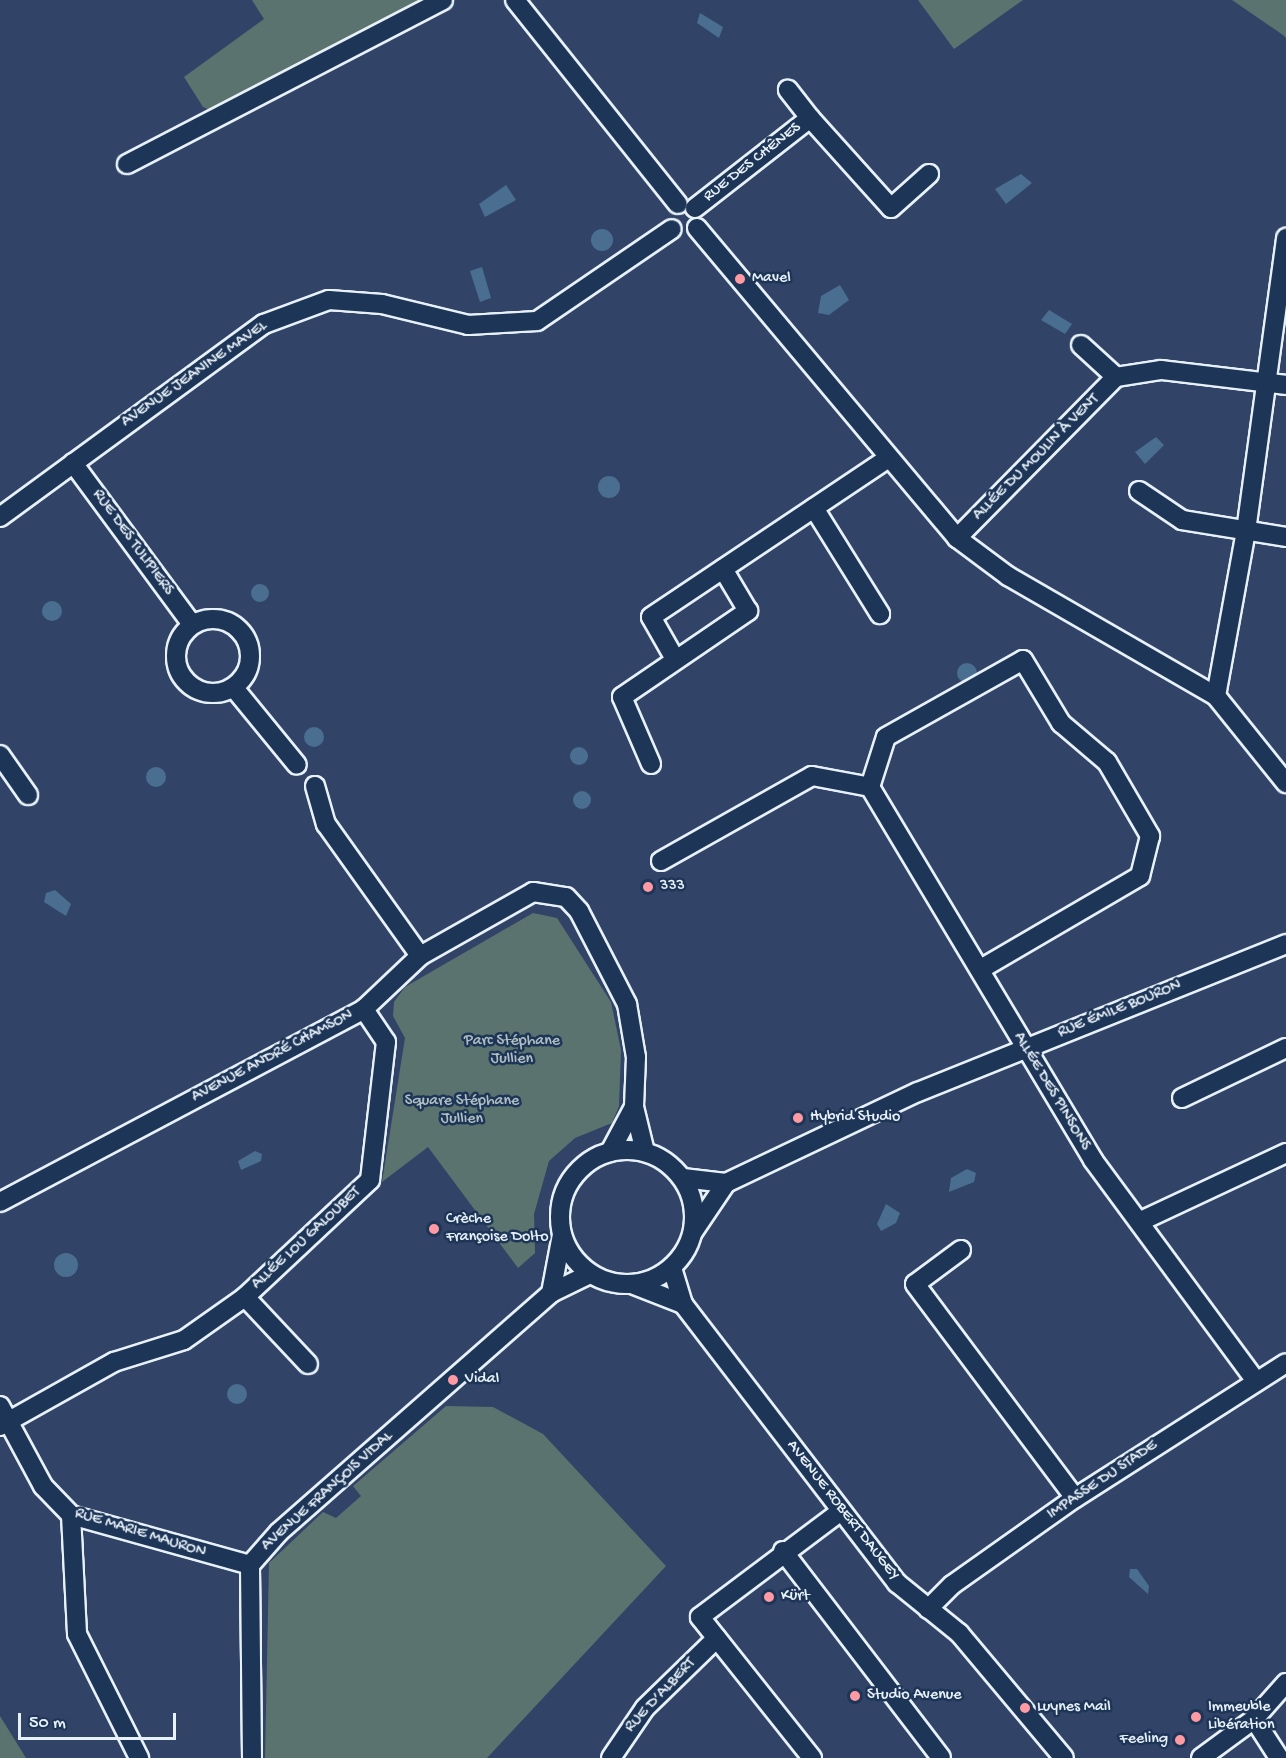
<!DOCTYPE html>
<html>
<head>
<meta charset="utf-8">
<style>
  body { margin:0 }
  #map { position:relative; width:1286px; height:1758px; overflow:hidden; background:#314467; font-family:"Gochi Hand",sans-serif }
  div>[style] { position:absolute }
  .green>* { inset:0; background:#5b736f }
  .water>* { inset:0; background:#496e90 }
  .round { border-radius:50% }
  .roads { filter:drop-shadow(2px 0 #e8f1f8) drop-shadow(-2px 0 #e8f1f8) drop-shadow(0 2px #e8f1f8) drop-shadow(0 -2px #e8f1f8) }
  .minor>* { height:18px; margin:-9px; padding:0 9px; transform-origin:9px; border-radius:9px; background:#1d3557 }
  .minor>.ring { margin:-9px; padding:0; box-sizing:content-box; background:none; border:18px solid #1d3557; border-radius:50% }
  .dots>* { width:16px; height:16px; translate:-50% -50%; box-sizing:border-box; border:3px solid #1d3557; border-radius:50% }
  span { translate:-50% -50%; white-space:nowrap; text-align:center; line-height:1.15; -webkit-text-stroke:5px #1d3557; paint-order:stroke }
  .street-label { font-size:16px; color:#e8f1f8 }
  .poi-label { font-size:16px; color:#e8f1f8 }
  .left { translate:0 -50%; text-align:left }
  .right { translate:-100% -50%; text-align:right }
  .park-label { font-size:16px; color:#b0bfc1 }
  .scale { position:absolute; left:18px; top:1713px; width:158px; height:27px; box-sizing:border-box; border:3px solid #e8f1f8; border-top:0; padding-left:8px; font-size:18px; line-height:21px; white-space:nowrap; color:#e8f1f8; -webkit-text-stroke:4px #1d3557; paint-order:stroke }
</style>
</head>
<body>
<div id="map">
  <div class="green">
    <i style="clip-path:polygon(252px 0,425px 0,212px 111px,203px 107px,184px 77px,264px 19px)"></i>
    <i style="clip-path:polygon(918px 0,1023px 0,954px 49px)"></i>
    <i style="clip-path:polygon(1232px 0,1286px 0,1286px 38px,1283px 35px)"></i>
    <i style="clip-path:polygon(533px 913px,557px 918px,611px 1002px,621px 1050px,619px 1106px,612px 1123px,575px 1138px,549px 1161px,534px 1214px,535px 1253px,518px 1268px,428px 1147px,382px 1182px,405px 1038px,393px 1016px,394px 1002px,405px 987px)"></i>
    <i style="clip-path:polygon(446px 1406px,493px 1407px,543px 1434px,666px 1566px,487px 1758px,265px 1758px,269px 1563px,323px 1512px,336px 1518px,361px 1496px,353px 1486px)"></i>
    <i style="clip-path:polygon(0 1716px,26px 1758px,0 1758px)"></i>
  </div>
  <div class="water">
    <i style="clip-path:polygon(700px 13px,723px 27px,719px 38px,697px 23px)"></i>
    <i style="clip-path:polygon(1021px 174px,1032px 183px,1006px 204px,995px 189px)"></i>
    <i style="clip-path:polygon(506px 185px,516px 200px,485px 217px,479px 204px)"></i>
    <i class="round" style="left:591px;top:229px;width:22px;height:22px"></i>
    <i style="clip-path:polygon(482px 267px,491px 298px,480px 302px,470px 271px)"></i>
    <i style="clip-path:polygon(840px 285px,849px 300px,829px 315px,818px 313px,821px 296px)"></i>
    <i style="clip-path:polygon(1049px 310px,1072px 324px,1065px 334px,1041px 320px)"></i>
    <i style="clip-path:polygon(1156px 437px,1164px 445px,1145px 464px,1135px 452px)"></i>
    <i class="round" style="left:598px;top:476px;width:22px;height:22px"></i>
    <i class="round" style="left:251px;top:584px;width:18px;height:18px"></i>
    <i class="round" style="left:42px;top:601px;width:20px;height:20px"></i>
    <i class="round" style="left:957px;top:663px;width:20px;height:20px"></i>
    <i class="round" style="left:304px;top:727px;width:20px;height:20px"></i>
    <i class="round" style="left:570px;top:747px;width:18px;height:18px"></i>
    <i class="round" style="left:146px;top:767px;width:20px;height:20px"></i>
    <i class="round" style="left:573px;top:791px;width:18px;height:18px"></i>
    <i style="clip-path:polygon(55px 890px,71px 904px,66px 916px,44px 902px,46px 893px)"></i>
    <i style="clip-path:polygon(255px 1151px,262px 1154px,261px 1161px,241px 1170px,238px 1161px)"></i>
    <i style="clip-path:polygon(967px 1169px,976px 1173px,974px 1182px,949px 1192px,951px 1178px)"></i>
    <i style="clip-path:polygon(886px 1204px,900px 1213px,896px 1223px,881px 1231px,877px 1224px)"></i>
    <i class="round" style="left:54px;top:1253px;width:24px;height:24px"></i>
    <i class="round" style="left:227px;top:1384px;width:20px;height:20px"></i>
    <i style="clip-path:polygon(1137px 1569px,1149px 1586px,1148px 1594px,1129px 1577px,1130px 1569px)"></i>
  </div>
  <div class="roads">
    <div class="minor">
      <i style="left:515px;top:0;width:261px;rotate:51.4deg"></i>
      <i style="left:810px;top:118px;width:121px;rotate:48deg"></i>
      <i style="left:891px;top:208px;width:51px;rotate:-41.8deg"></i>
      <i style="left:127px;top:164px;width:356px;rotate:-27.4deg"></i>
      <i style="left:695px;top:208px;width:146px;rotate:-38deg"></i>
      <i style="left:810px;top:118px;width:36px;rotate:-128deg"></i>
      <i style="left:697px;top:228px;width:405px;rotate:50deg"></i>
      <i style="left:957px;top:538px;width:64px;rotate:36.7deg"></i>
      <i style="left:1008px;top:576px;width:240px;rotate:30deg"></i>
      <i style="left:1216px;top:696px;width:112px;rotate:51.2deg"></i>
      <i style="left:1081px;top:345px;width:47px;rotate:42.4deg"></i>
      <i style="left:73px;top:463px;width:199px;rotate:53.6deg"></i>
      <i style="left:1139px;top:491px;width:52px;rotate:34deg"></i>
      <i style="left:1182px;top:520px;width:105px;rotate:9.3deg"></i>
      <i style="left:814px;top:508px;width:125px;rotate:58.1deg"></i>
      <i style="left:0;top:517px;width:327px;rotate:-36.2deg"></i>
      <i style="left:264px;top:324px;width:69px;rotate:-20.3deg"></i>
      <i style="left:329px;top:300px;width:53px;rotate:4.3deg"></i>
      <i style="left:382px;top:304px;width:89px;rotate:13.7deg"></i>
      <i style="left:468px;top:325px;width:69px;rotate:-3.3deg"></i>
      <i style="left:537px;top:321px;width:163px;rotate:-34.3deg"></i>
      <i style="left:957px;top:538px;width:226px;rotate:-45.4deg"></i>
      <i style="left:1116px;top:377px;width:46px;rotate:-8.8deg"></i>
      <i style="left:1161px;top:370px;width:126px;rotate:6.8deg"></i>
      <i class="ring" style="left:176px;top:619px;width:56px;height:56px"></i>
      <i style="left:675px;top:659px;width:48px;rotate:-119.7deg"></i>
      <i style="left:651px;top:617px;width:284px;rotate:-33.8deg"></i>
      <i style="left:234px;top:688px;width:99px;rotate:50.7deg"></i>
      <i style="left:1216px;top:696px;width:168px;rotate:-79.7deg"></i>
      <i style="left:1246px;top:531px;width:296px;rotate:-82.2deg"></i>
      <i style="left:0;top:755px;width:49px;rotate:55deg"></i>
      <i style="left:651px;top:764px;width:73px;rotate:-113.4deg"></i>
      <i style="left:622px;top:697px;width:153px;rotate:-34.3deg"></i>
      <i style="left:748px;top:611px;width:49px;rotate:-120.8deg"></i>
      <i style="left:315px;top:786px;width:40px;rotate:74deg"></i>
      <i style="left:326px;top:824px;width:162px;rotate:54.5deg"></i>
      <i style="left:870px;top:787px;width:435px;rotate:59.1deg"></i>
      <i style="left:1093px;top:1160px;width:275px;rotate:53.6deg"></i>
      <i style="left:870px;top:787px;width:52px;rotate:-72.3deg"></i>
      <i style="left:886px;top:737px;width:157px;rotate:-29.3deg"></i>
      <i style="left:1023px;top:660px;width:74px;rotate:58.9deg"></i>
      <i style="left:1061px;top:723px;width:60px;rotate:40.3deg"></i>
      <i style="left:1107px;top:762px;width:86px;rotate:59.8deg"></i>
      <i style="left:1150px;top:836px;width:41px;rotate:104deg"></i>
      <i style="left:1140px;top:876px;width:184px;rotate:149.7deg"></i>
      <i style="left:661px;top:861px;width:173px;rotate:-29.4deg"></i>
      <i style="left:812px;top:776px;width:59px;rotate:10.7deg"></i>
      <i style="left:1182px;top:1098px;width:115px;rotate:-25.7deg"></i>
      <i class="ring" style="left:560px;top:1150px;width:116px;height:116px"></i>
      <i style="left:610px;top:1152px;width:51px;rotate:-61.9deg"></i>
      <i style="left:683px;top:1178px;width:43px;rotate:6.6deg"></i>
      <i style="left:0;top:1202px;width:412px;rotate:-27.9deg"></i>
      <i style="left:364px;top:1009px;width:77px;rotate:-43.4deg"></i>
      <i style="left:420px;top:956px;width:130px;rotate:-29.5deg"></i>
      <i style="left:533px;top:892px;width:33px;rotate:9deg"></i>
      <i style="left:566px;top:897px;width:19px;rotate:47deg"></i>
      <i style="left:579px;top:911px;width:105px;rotate:62.7deg"></i>
      <i style="left:627px;top:1004px;width:54px;rotate:80.4deg"></i>
      <i style="left:636px;top:1057px;width:50px;rotate:92.3deg"></i>
      <i style="left:634px;top:1107px;width:46px;rotate:76.3deg"></i>
      <i style="left:1141px;top:1221px;width:160px;rotate:-25.1deg"></i>
      <i style="left:693px;top:1232px;width:59px;rotate:-56deg"></i>
      <i style="left:726px;top:1183px;width:212px;rotate:-25.4deg"></i>
      <i style="left:918px;top:1092px;width:397px;rotate:-21.9deg"></i>
      <i style="left:961px;top:1250px;width:57px;rotate:143.5deg"></i>
      <i style="left:915px;top:1284px;width:267px;rotate:53.2deg"></i>
      <i style="left:672px;top:1268px;width:38px;rotate:73deg"></i>
      <i style="left:683px;top:1304px;width:352px;rotate:52.5deg"></i>
      <i style="left:897px;top:1583px;width:80px;rotate:38.9deg"></i>
      <i style="left:959px;top:1633px;width:163px;rotate:50deg"></i>
      <i style="left:632px;top:1284px;width:55px;rotate:21.4deg"></i>
      <i style="left:551px;top:1293px;width:59px;rotate:-79.3deg"></i>
      <i style="left:245px;top:1297px;width:92px;rotate:46.8deg"></i>
      <i style="left:0;top:1406px;width:91px;rotate:61.7deg"></i>
      <i style="left:43px;top:1486px;width:40px;rotate:46deg"></i>
      <i style="left:71px;top:1515px;width:186px;rotate:15.6deg"></i>
      <i style="left:0;top:1426px;width:131px;rotate:-29.3deg"></i>
      <i style="left:114px;top:1362px;width:73px;rotate:-17.4deg"></i>
      <i style="left:184px;top:1340px;width:75px;rotate:-35.2deg"></i>
      <i style="left:245px;top:1297px;width:171px;rotate:-43.1deg"></i>
      <i style="left:370px;top:1180px;width:139px;rotate:-83.4deg"></i>
      <i style="left:386px;top:1042px;width:40px;rotate:-124deg"></i>
      <i style="left:71px;top:1515px;width:119px;rotate:87.1deg"></i>
      <i style="left:77px;top:1634px;width:139px;rotate:63.4deg"></i>
      <i style="left:783px;top:1551px;width:260px;rotate:52.6deg"></i>
      <i style="left:928px;top:1609px;width:34px;rotate:-45deg"></i>
      <i style="left:952px;top:1585px;width:151px;rotate:-35.3deg"></i>
      <i style="left:1075px;top:1498px;width:250px;rotate:-32.6deg"></i>
      <i style="left:1254px;top:1719px;width:46px;rotate:57.3deg"></i>
      <i style="left:252px;top:1758px;width:193px;rotate:-90.6deg"></i>
      <i style="left:250px;top:1565px;width:44px;rotate:-48.7deg"></i>
      <i style="left:279px;top:1532px;width:362px;rotate:-41.3deg"></i>
      <i style="left:551px;top:1293px;width:43px;rotate:-26deg"></i>
      <i style="left:611px;top:1758px;width:60px;rotate:-55.8deg"></i>
      <i style="left:645px;top:1708px;width:100px;rotate:-44.2deg"></i>
      <i style="left:812px;top:1758px;width:180px;rotate:-128.5deg"></i>
      <i style="left:700px;top:1617px;width:176px;rotate:-36.9deg"></i>
      <i style="left:1201px;top:1758px;width:66px;rotate:-36.3deg"></i>
      <i style="left:1254px;top:1719px;width:48px;rotate:-48.4deg"></i>
    </div>
  </div>
  <div class="dots">
    <i style="left:740px;top:279px;background:#ff9aa2"></i>
    <i style="left:648px;top:887px;background:#ff9aa2"></i>
    <i style="left:798px;top:1118px;background:#ff9aa2"></i>
    <i style="left:434px;top:1229px;background:#ff9aa2"></i>
    <i style="left:453px;top:1380px;background:#ff9aa2"></i>
    <i style="left:769px;top:1597px;background:#ff9aa2"></i>
    <i style="left:855px;top:1696px;background:#ff9aa2"></i>
    <i style="left:1025px;top:1708px;background:#ff9aa2"></i>
    <i style="left:1196px;top:1717px;background:#ff9aa2"></i>
    <i style="left:1180px;top:1740px;background:#ff9aa2"></i>
  </div>
  <div class="street-label">
    <span style="left:753px;top:163px;rotate:-38deg">RUE DES CHÊNES</span>
    <span style="left:195px;top:375px;rotate:-35deg">AVENUE JEANINE MAVEL</span>
    <span style="left:1037px;top:458px;rotate:-45deg">ALLÉE DU MOULIN À VENT</span>
    <span style="left:132px;top:543px;rotate:54deg">RUE DES TULIPIERS</span>
    <span style="left:1120px;top:1010px;rotate:-22deg">RUE ÉMILE BOURON</span>
    <span style="left:273px;top:1057px;rotate:-28deg">AVENUE ANDRÉ CHAMSON</span>
    <span style="left:1051px;top:1092px;rotate:59deg">ALLÉE DES PINSONS</span>
    <span style="left:307px;top:1239px;rotate:-43deg">ALLÉE LOU GALOUBET</span>
    <span style="left:1103px;top:1481px;rotate:-34deg">IMPASSE DU STADE</span>
    <span style="left:328px;top:1492px;rotate:-42deg">AVENUE FRANÇOIS VIDAL</span>
    <span style="left:842px;top:1511px;rotate:52deg">AVENUE ROBERT DAUGEY</span>
    <span style="left:140px;top:1534px;rotate:17deg">RUE MARIE MAURON</span>
    <span style="left:661px;top:1696px;rotate:-47deg">RUE D’ALBERT</span>
  </div>
  <div class="poi-label">
    <span class="left" style="left:752px;top:279px">Mavel</span>
    <span class="left" style="left:660px;top:887px">333</span>
    <span class="left" style="left:810px;top:1118px">Hybrid Studio</span>
    <span class="left" style="left:446px;top:1229px">Crèche<br>Françoise Dolto</span>
    <span class="left" style="left:465px;top:1380px">Vidal</span>
    <span class="left" style="left:781px;top:1597px">Kürt</span>
    <span class="left" style="left:867px;top:1696px">Studio Avenue</span>
    <span class="left" style="left:1037px;top:1708px">Luynes Mail</span>
    <span class="left" style="left:1208px;top:1717px">Immeuble<br>Libération</span>
    <span class="right" style="left:1168px;top:1740px">Feeling</span>
  </div>
  <div class="park-label">
    <span style="left:512px;top:1051px">Parc Stéphane<br>Jullien</span>
    <span style="left:462px;top:1111px">Square Stéphane<br>Jullien</span>
  </div>
  <div class="scale">50 m</div>
</div>
</body>
</html>
